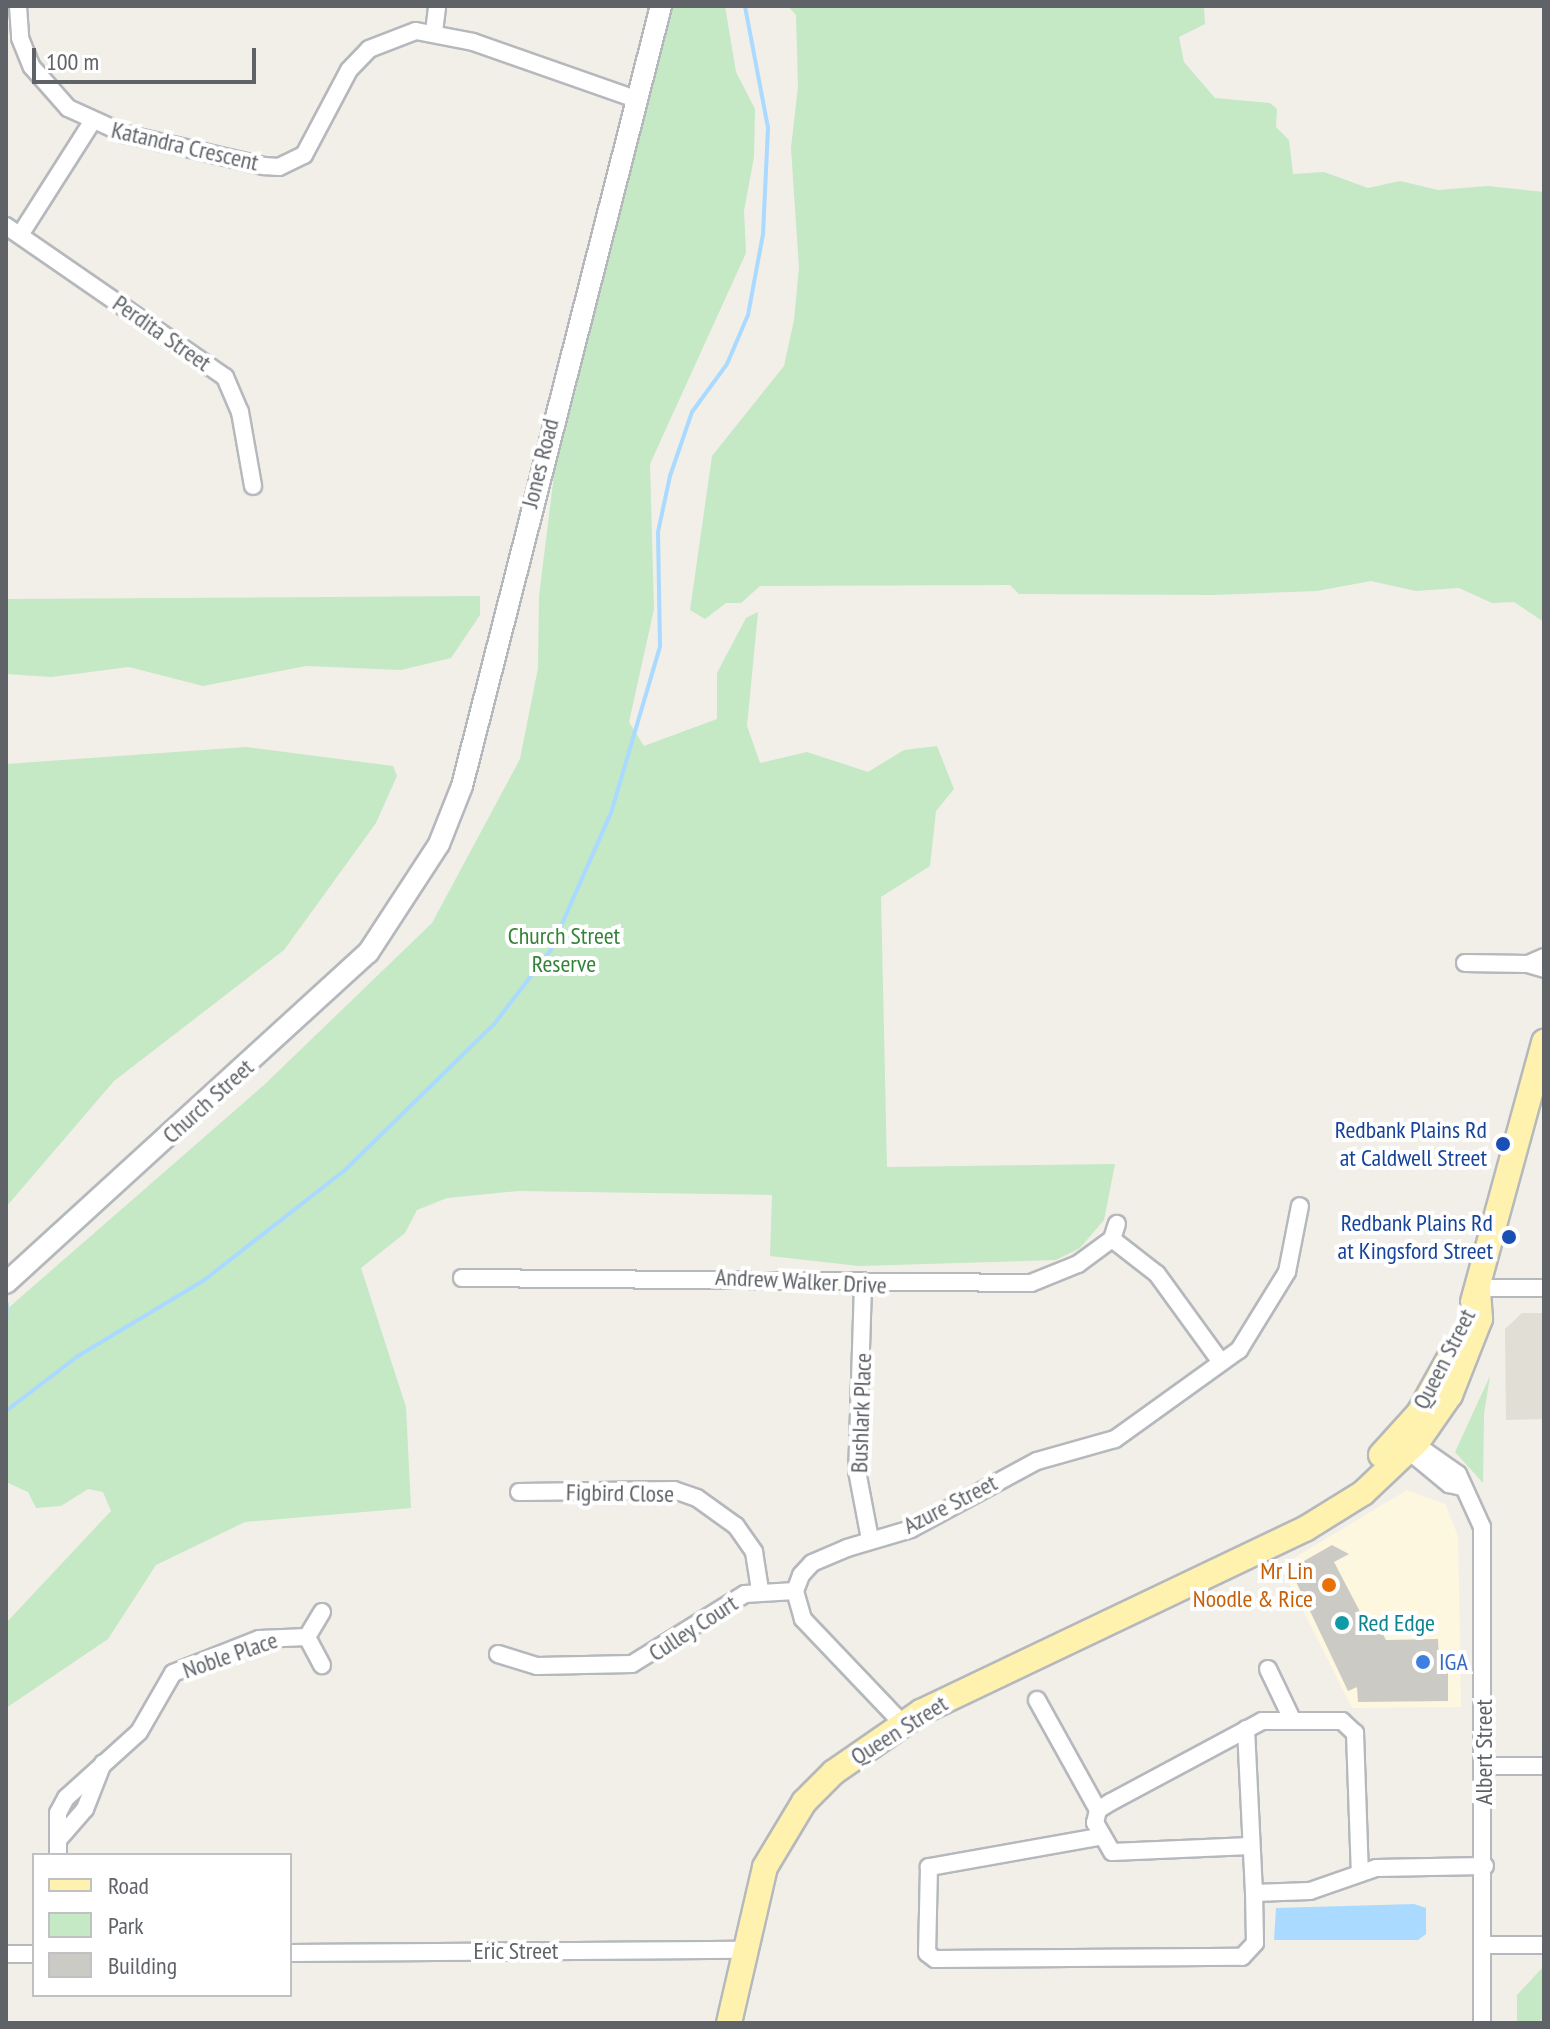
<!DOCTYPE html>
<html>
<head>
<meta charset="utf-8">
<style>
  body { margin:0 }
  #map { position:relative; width:1550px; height:2029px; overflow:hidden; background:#f1efe8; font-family:"PT Sans Narrow",sans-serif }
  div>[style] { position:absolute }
  .commercial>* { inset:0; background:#fef7e0 }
  .education>* { inset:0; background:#e1ded6 }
  .green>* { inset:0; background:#c5e8c5 }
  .water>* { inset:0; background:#aadaff }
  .stream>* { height:4px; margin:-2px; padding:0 2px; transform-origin:2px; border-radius:2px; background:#aadaff }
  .building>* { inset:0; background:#cccac5 }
  .roads { filter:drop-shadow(2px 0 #b5b8bc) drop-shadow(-2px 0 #b5b8bc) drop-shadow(0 2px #b5b8bc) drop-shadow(0 -2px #b5b8bc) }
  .minor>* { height:16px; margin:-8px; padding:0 8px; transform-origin:8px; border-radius:8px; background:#fff }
  .tertiary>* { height:20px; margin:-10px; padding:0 10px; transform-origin:10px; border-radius:10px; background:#fff }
  .primary>* { height:24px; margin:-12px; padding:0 12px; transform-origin:12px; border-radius:12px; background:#fff2af }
  .dots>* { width:22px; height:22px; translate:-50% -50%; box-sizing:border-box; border:4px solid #fff; border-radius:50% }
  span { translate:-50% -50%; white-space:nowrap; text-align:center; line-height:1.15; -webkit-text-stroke:8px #fff; paint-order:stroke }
  .street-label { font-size:24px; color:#5f6368 }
  .park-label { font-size:24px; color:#348238 }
  .transit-label { font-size:24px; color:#164399 }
  .right { translate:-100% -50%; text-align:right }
  .food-label { font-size:24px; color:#c56008 }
  .culture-label { font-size:24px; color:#0d838f }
  .left { translate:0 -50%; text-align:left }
  .shop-label { font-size:24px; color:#366cbe }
  .frame { position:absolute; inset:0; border:8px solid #5f6368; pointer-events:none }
  .legend { position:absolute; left:32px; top:1853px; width:260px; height:144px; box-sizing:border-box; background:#fff; border:2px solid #bfc1c3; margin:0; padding:10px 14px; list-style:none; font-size:24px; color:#5f6368 }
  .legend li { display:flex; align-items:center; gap:16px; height:40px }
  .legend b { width:40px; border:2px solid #bfc1c3 }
  .scale { position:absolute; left:32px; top:48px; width:224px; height:36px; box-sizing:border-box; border:4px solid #5f6368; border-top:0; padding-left:10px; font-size:24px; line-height:28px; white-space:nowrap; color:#5f6368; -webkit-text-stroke:6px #fff; paint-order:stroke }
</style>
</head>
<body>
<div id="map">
  <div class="commercial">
    <i style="clip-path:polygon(1407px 1490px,1445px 1504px,1458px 1536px,1461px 1707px,1352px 1708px,1281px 1566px)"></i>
  </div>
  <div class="education">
    <i style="clip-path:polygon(1522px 1313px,1544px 1313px,1544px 1419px,1506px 1420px,1505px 1329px)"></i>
  </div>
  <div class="green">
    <i style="clip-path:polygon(673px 6px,725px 6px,736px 72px,755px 109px,754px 157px,744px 211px,746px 253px,650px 464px,654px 609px,629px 722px,644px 746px,717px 719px,717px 673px,746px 618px,758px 612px,747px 726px,760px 763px,807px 752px,868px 772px,904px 750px,937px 746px,954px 789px,936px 811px,930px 866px,881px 897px,887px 1167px,1115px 1164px,1104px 1220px,1080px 1248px,1056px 1260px,859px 1266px,770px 1256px,772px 1195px,518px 1191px,447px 1198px,417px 1210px,405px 1233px,361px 1268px,406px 1407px,411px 1508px,245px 1522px,156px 1565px,108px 1639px,6px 1708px,6px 1623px,111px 1511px,103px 1492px,88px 1489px,61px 1506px,36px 1508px,28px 1492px,6px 1482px,6px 1310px,264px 1085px,432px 923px,520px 759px,538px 668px,539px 596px,554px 475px)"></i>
    <i style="clip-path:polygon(788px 6px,1204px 6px,1205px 24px,1179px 37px,1184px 62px,1215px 98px,1270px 103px,1277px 109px,1276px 127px,1289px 140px,1293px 174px,1324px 172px,1368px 188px,1400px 181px,1438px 190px,1487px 186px,1544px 192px,1544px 622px,1514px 602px,1492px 603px,1459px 588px,1416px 591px,1371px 581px,1317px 591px,1214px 595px,1019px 594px,1010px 585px,760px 586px,741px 603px,726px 603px,705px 619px,690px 610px,712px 456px,784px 366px,794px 320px,799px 268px,791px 148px,798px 86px,796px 15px)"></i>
    <i style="clip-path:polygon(480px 596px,480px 615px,451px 658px,401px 670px,306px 666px,203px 686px,129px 667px,51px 677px,6px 674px,6px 599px)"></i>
    <i style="clip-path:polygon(246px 747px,393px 766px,397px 776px,376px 823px,284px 950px,114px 1081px,6px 1207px,6px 764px)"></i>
    <i style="clip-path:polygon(1490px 1376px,1484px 1414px,1483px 1483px,1455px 1452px)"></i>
    <i style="clip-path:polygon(1544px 1966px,1544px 2023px,1517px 2023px,1517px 1995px)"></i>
  </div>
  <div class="water">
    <i style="clip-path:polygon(1414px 1904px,1426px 1908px,1426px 1934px,1418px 1940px,1274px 1940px,1276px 1908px)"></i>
  </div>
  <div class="stream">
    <i style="left:6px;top:1327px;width:23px;rotate:-88deg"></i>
    <i style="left:6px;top:1411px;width:91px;rotate:-37.4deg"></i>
    <i style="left:78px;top:1356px;width:146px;rotate:-31deg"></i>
    <i style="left:203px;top:1281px;width:179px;rotate:-38deg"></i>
    <i style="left:344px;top:1171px;width:211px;rotate:-44.4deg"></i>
    <i style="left:495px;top:1023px;width:91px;rotate:-52.6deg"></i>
    <i style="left:550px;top:951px;width:151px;rotate:-66.2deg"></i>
    <i style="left:611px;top:813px;width:174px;rotate:-73.6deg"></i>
    <i style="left:660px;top:646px;width:114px;rotate:-91deg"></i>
    <i style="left:658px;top:532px;width:57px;rotate:-77.9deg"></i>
    <i style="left:670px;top:476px;width:68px;rotate:-71deg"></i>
    <i style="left:692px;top:412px;width:59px;rotate:-53.9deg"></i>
    <i style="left:727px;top:364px;width:53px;rotate:-66.8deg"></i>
    <i style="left:748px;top:315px;width:82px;rotate:-79.5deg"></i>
    <i style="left:763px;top:234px;width:106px;rotate:-87.3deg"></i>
    <i style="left:768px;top:128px;width:124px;rotate:-100.7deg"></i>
  </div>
  <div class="building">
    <i style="clip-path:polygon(1332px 1545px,1349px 1554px,1334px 1562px,1367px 1625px,1376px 1621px,1386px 1640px,1438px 1639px,1439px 1659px,1448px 1658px,1448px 1701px,1358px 1702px,1357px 1687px,1348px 1691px,1290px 1569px)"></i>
  </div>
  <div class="roads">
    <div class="minor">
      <i style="left:18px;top:6px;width:32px;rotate:86deg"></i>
      <i style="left:20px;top:38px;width:31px;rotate:68deg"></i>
      <i style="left:32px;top:67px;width:55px;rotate:48.7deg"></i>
      <i style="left:68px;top:108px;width:63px;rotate:24.5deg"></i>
      <i style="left:125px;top:134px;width:143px;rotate:13deg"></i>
      <i style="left:264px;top:166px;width:15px;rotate:4deg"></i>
      <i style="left:279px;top:167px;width:28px;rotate:-26deg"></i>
      <i style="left:304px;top:155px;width:96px;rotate:-62.1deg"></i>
      <i style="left:349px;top:70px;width:29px;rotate:-46deg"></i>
      <i style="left:369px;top:49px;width:50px;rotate:-21deg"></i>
      <i style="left:416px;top:31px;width:58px;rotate:10.9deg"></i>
      <i style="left:473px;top:42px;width:173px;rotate:19.3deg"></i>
      <i style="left:434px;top:32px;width:26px;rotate:-83deg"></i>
      <i style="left:6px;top:226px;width:266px;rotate:34.6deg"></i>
      <i style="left:225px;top:377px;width:38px;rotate:67deg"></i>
      <i style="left:240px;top:412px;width:75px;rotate:80deg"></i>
      <i style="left:20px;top:235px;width:134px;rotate:-57.5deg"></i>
      <i style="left:1544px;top:957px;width:17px;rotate:156deg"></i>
      <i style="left:1528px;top:964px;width:17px;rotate:17deg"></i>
      <i style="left:1465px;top:963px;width:63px;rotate:0.9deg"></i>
      <i style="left:1112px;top:1239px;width:57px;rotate:37.9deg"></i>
      <i style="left:1157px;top:1274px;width:109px;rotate:54deg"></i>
      <i style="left:462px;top:1278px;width:569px;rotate:0.5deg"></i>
      <i style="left:1031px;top:1283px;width:51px;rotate:-22deg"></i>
      <i style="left:1078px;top:1264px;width:42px;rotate:-36.3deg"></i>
      <i style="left:1112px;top:1239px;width:16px;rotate:-72deg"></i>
      <i style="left:863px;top:1285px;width:186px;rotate:91.8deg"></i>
      <i style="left:857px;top:1471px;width:69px;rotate:79.2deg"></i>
      <i style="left:1478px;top:1288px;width:66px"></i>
      <i style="left:1408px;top:1439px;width:61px;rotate:35deg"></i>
      <i style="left:1458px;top:1474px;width:58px;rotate:65.6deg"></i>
      <i style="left:1482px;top:1527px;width:496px;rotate:90deg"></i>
      <i style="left:1403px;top:1446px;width:60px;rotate:39.6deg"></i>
      <i style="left:1449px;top:1484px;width:13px;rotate:13deg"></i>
      <i style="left:519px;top:1492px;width:155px;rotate:-0.7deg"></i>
      <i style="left:674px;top:1490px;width:24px;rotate:19deg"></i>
      <i style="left:697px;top:1498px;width:48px;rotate:35.7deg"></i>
      <i style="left:736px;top:1526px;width:32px;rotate:55deg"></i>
      <i style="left:754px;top:1552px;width:39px;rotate:81deg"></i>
      <i style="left:322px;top:1612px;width:29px;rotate:121deg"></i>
      <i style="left:307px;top:1637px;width:32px;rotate:62deg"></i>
      <i style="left:498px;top:1654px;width:41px;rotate:17.1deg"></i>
      <i style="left:537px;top:1666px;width:95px;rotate:-1.2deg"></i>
      <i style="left:632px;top:1664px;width:133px;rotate:-31.8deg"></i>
      <i style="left:745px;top:1594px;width:50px;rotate:-3.4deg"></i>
      <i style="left:1268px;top:1669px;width:55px;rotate:64.4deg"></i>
      <i style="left:1037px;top:1700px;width:126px;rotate:61deg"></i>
      <i style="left:902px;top:1723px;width:144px;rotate:-133.6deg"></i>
      <i style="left:803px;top:1619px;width:29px;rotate:-106deg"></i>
      <i style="left:795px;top:1591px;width:17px;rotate:-69deg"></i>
      <i style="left:801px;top:1575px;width:16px;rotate:-47deg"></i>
      <i style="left:812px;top:1563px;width:38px;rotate:-23deg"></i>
      <i style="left:847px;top:1548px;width:67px;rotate:-16.5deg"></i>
      <i style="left:911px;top:1529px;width:143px;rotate:-28.4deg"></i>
      <i style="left:1037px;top:1461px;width:81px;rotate:-15.8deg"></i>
      <i style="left:1115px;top:1439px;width:153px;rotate:-35.7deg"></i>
      <i style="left:1239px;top:1350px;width:92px;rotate:-58.4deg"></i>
      <i style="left:1287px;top:1272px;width:67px;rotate:-78.9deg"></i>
      <i style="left:1246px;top:1729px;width:164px;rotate:87.2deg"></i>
      <i style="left:1483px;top:1766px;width:61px"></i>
      <i style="left:1098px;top:1837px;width:172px;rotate:169.9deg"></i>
      <i style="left:929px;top:1867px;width:86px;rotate:91.3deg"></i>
      <i style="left:927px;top:1953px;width:10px;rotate:37deg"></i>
      <i style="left:935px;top:1959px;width:307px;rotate:-0.4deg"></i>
      <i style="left:1242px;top:1957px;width:19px;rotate:-47deg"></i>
      <i style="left:1255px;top:1943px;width:50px;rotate:-91.1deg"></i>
      <i style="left:1254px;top:1893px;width:56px;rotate:-2deg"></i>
      <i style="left:1310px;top:1891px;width:70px;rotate:-19.2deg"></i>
      <i style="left:1376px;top:1868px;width:109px;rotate:-1.1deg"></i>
      <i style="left:58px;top:1840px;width:41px;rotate:-48.9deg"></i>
      <i style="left:85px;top:1809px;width:49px;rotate:-68.6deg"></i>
      <i style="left:1250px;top:1846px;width:138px;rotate:177.5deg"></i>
      <i style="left:1112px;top:1852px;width:34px;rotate:-120deg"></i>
      <i style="left:1095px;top:1823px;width:13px;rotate:-77deg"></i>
      <i style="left:1098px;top:1810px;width:15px;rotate:-32deg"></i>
      <i style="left:1111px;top:1802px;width:171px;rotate:-28.2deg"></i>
      <i style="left:1262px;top:1721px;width:80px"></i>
      <i style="left:1342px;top:1721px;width:18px;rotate:43deg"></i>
      <i style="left:1355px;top:1733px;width:140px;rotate:88deg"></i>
      <i style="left:58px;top:1855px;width:42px;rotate:-90deg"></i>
      <i style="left:58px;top:1813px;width:17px;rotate:-62deg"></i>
      <i style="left:66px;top:1798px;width:98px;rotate:-42.1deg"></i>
      <i style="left:139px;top:1732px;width:68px;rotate:-60deg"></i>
      <i style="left:173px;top:1673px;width:92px;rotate:-21.6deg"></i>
      <i style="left:259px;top:1639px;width:48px;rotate:-2.4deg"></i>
      <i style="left:1486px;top:1945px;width:58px"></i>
      <i style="left:290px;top:1953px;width:452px;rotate:-0.4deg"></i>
      <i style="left:6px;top:1954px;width:28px"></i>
    </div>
    <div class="tertiary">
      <i style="left:6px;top:1283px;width:490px;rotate:-42.4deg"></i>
      <i style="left:368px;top:953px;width:130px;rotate:-56.9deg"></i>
      <i style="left:439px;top:844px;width:62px;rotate:-68.4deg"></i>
      <i style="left:462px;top:786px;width:805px;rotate:-75.69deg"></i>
    </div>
    <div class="primary">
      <i style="left:1473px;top:1302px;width:270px;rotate:-74.7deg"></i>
      <i style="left:1381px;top:1455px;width:57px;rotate:-47.9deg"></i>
      <i style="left:1419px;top:1413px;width:74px;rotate:-61deg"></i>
      <i style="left:729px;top:2023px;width:160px;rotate:-77deg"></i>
      <i style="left:765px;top:1867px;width:76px;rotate:-59deg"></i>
      <i style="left:804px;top:1802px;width:42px;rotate:-45deg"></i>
      <i style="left:834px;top:1772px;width:106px;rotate:-34.6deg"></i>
      <i style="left:921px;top:1712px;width:425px;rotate:-25.5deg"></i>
      <i style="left:1305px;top:1529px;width:68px;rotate:-31.8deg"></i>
      <i style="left:1363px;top:1493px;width:76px;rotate:-43.4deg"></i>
      <i style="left:1418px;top:1441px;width:56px;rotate:-55.2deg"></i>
      <i style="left:1450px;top:1395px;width:82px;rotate:-68.5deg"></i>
      <i style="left:1480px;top:1319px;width:31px;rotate:-94deg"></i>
    </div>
  </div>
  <div class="dots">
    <i style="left:1503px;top:1144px;background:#1a4fb4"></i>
    <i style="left:1509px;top:1237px;background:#1a4fb4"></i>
    <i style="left:1329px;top:1585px;background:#e8710a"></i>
    <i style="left:1342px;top:1623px;background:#0f9aa8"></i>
    <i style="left:1423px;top:1662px;background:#3f7fe0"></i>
  </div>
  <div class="street-label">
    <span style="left:185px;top:146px;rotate:13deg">Katandra Crescent</span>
    <span style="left:162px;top:333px;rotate:35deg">Perdita Street</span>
    <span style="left:540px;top:463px;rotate:-76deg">Jones Road</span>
    <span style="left:208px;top:1101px;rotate:-42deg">Church Street</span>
    <span style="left:801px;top:1281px;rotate:3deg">Andrew Walker Drive</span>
    <span style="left:1444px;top:1359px;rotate:-63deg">Queen Street</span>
    <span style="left:861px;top:1413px;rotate:-88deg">Bushlark Place</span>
    <span style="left:620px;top:1493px;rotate:1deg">Figbird Close</span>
    <span style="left:950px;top:1504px;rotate:-27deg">Azure Street</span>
    <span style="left:693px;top:1628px;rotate:-33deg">Culley Court</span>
    <span style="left:230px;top:1655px;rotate:-19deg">Noble Place</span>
    <span style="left:899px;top:1730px;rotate:-32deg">Queen Street</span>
    <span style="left:1484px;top:1752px;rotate:-90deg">Albert Street</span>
    <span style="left:516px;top:1951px">Eric Street</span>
  </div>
  <div class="park-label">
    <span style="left:564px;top:950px">Church Street<br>Reserve</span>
  </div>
  <div class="transit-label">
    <span class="right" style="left:1487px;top:1144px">Redbank Plains Rd<br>at Caldwell Street</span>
    <span class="right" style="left:1493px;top:1237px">Redbank Plains Rd<br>at Kingsford Street</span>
  </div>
  <div class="food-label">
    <span class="right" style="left:1313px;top:1585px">Mr Lin<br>Noodle &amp; Rice</span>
  </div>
  <div class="culture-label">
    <span class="left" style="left:1358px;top:1623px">Red Edge</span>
  </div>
  <div class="shop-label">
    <span class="left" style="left:1439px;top:1662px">IGA</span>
  </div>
  <div class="frame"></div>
  <ul class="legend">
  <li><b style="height:10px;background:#fff2af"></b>Road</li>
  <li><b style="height:22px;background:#c5e8c5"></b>Park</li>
  <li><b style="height:22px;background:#cccac5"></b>Building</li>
  </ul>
  <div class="scale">100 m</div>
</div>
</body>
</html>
